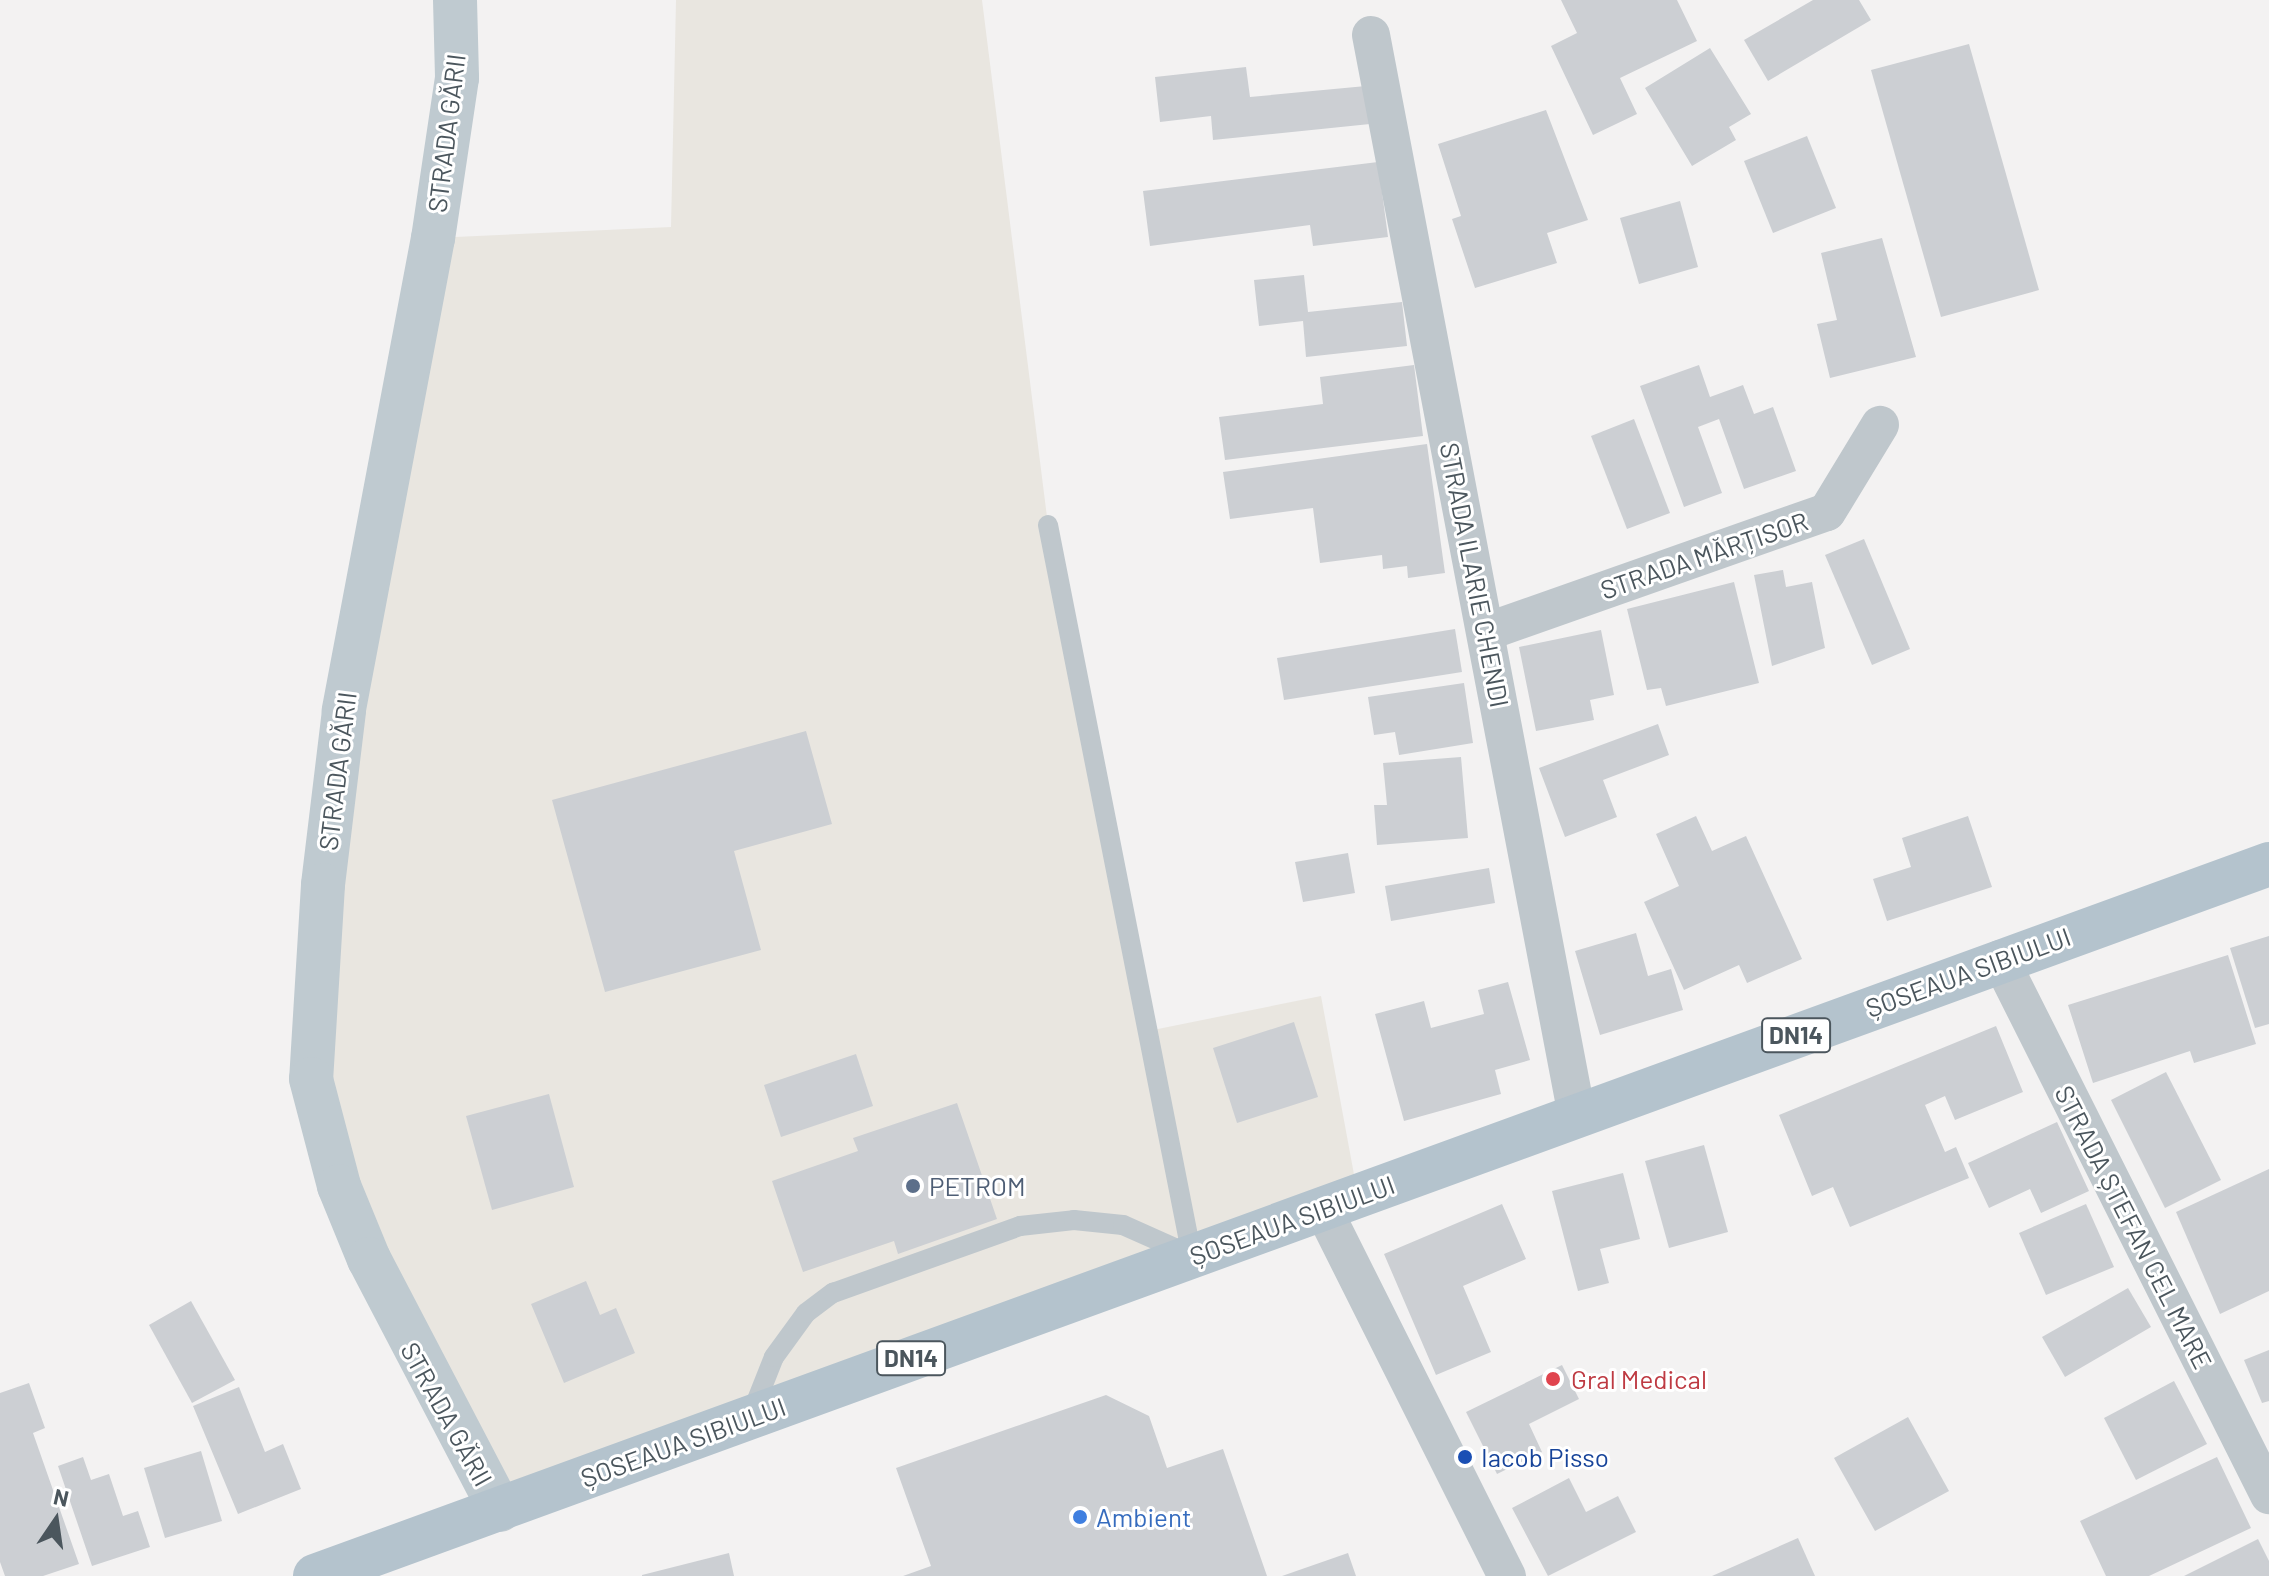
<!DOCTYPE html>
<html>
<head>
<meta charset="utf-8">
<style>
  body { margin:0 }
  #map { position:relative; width:2269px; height:1576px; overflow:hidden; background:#f3f2f2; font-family:Barlow,sans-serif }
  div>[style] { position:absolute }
  .commercial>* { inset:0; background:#e9e6e0 }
  .building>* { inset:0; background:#cccfd3 }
  .service>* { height:20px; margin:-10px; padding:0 10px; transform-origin:10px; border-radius:10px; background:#bfc7cc }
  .minor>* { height:38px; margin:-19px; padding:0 19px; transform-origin:19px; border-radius:19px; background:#bfc7cc }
  .secondary>* { height:44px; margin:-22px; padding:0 22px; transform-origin:22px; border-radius:22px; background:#bfcad0 }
  .primary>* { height:44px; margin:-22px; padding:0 22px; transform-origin:22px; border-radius:22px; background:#b4c3cd }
  .dots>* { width:22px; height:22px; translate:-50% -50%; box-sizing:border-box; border:4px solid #fff; border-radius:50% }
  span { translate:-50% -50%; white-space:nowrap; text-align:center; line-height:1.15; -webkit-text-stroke:6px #fff; paint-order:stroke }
  .shield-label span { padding:2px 6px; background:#fff; border:2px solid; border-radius:6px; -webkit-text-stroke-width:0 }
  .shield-label { font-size:24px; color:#4b565d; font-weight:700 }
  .street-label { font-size:26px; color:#4b565d }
  .service-label { font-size:26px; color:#4e5e75 }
  .left { translate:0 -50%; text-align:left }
  .health-label { font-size:26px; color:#be3a42 }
  .transit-label { font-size:26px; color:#164399 }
  .shop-label { font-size:26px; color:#366cbe }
  .north { position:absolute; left:16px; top:1480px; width:80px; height:80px; -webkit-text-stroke:6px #fff; paint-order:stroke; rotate:13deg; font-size:22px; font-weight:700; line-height:32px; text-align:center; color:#4b565d }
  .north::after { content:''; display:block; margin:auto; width:28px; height:36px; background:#4b565d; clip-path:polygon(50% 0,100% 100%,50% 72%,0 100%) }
</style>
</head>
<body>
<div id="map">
  <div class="commercial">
    <i style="clip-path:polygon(676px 0,982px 0,1048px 525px,1148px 1031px,1321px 996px,1358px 1196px,500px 1510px,311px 1079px,433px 238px,671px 227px)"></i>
  </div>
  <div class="building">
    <i style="clip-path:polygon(1561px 0,1677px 0,1697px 41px,1620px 78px,1637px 114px,1593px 135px,1551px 46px,1577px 33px)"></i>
    <i style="clip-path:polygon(1813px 0,1859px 0,1871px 20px,1768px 81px,1744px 40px)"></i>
    <i style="clip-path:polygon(1969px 44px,2039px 290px,1941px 317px,1871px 70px)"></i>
    <i style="clip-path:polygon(1710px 48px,1751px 114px,1729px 127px,1736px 140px,1692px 166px,1645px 88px)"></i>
    <i style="clip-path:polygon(1246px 67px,1250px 97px,1366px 86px,1370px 124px,1213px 140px,1211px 116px,1160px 122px,1155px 77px)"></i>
    <i style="clip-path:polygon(1546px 110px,1588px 220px,1547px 233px,1557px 263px,1475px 288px,1452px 219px,1461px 216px,1438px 144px)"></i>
    <i style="clip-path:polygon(1807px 136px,1836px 208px,1773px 233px,1744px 161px)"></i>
    <i style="clip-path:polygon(1378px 162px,1388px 237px,1313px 246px,1310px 225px,1150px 246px,1143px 191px)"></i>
    <i style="clip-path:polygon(1680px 201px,1698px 267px,1639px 284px,1620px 218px)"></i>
    <i style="clip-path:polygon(1882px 238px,1916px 357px,1830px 378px,1817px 324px,1837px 320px,1821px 253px)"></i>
    <i style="clip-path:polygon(1304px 275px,1308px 312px,1402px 302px,1407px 346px,1306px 357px,1303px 321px,1259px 326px,1254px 280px)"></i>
    <i style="clip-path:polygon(1414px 365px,1423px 436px,1225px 460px,1219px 417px,1323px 404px,1320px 377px)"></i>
    <i style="clip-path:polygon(1699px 365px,1710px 397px,1743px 385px,1754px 414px,1773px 407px,1796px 471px,1744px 489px,1719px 419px,1698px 427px,1722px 493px,1684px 507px,1640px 386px)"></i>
    <i style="clip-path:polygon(1634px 419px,1670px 513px,1627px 529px,1591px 436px)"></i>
    <i style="clip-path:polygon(1427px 444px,1445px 573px,1408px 578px,1407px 566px,1383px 569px,1382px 555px,1320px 563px,1313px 508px,1230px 519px,1223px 472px)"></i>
    <i style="clip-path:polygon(1864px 539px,1910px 649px,1872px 665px,1825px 555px)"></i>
    <i style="clip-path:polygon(1783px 570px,1786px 587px,1812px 582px,1825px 648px,1772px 666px,1754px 575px)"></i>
    <i style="clip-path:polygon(1734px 582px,1759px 683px,1666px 706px,1661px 688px,1647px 690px,1627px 609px)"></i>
    <i style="clip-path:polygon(1455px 629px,1462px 672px,1284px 700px,1277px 658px)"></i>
    <i style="clip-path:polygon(1601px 630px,1614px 695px,1590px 700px,1594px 720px,1536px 731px,1519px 647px)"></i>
    <i style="clip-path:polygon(1464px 683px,1473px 743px,1399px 755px,1395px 732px,1374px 735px,1368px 697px)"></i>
    <i style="clip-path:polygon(1658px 724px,1669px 755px,1603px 780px,1617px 817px,1565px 837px,1539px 768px)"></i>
    <i style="clip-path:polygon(806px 731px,832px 824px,734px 851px,761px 950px,605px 992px,552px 800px)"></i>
    <i style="clip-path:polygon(1461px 757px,1468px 838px,1377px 845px,1374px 805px,1387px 805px,1383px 763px)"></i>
    <i style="clip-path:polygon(1696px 816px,1712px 851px,1746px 836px,1802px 959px,1747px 983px,1739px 965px,1684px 990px,1644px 902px,1679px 886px,1656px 834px)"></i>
    <i style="clip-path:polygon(1968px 816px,1992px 887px,1887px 921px,1873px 879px,1911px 867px,1902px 838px)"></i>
    <i style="clip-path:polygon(1348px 853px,1355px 893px,1303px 902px,1295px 862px)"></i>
    <i style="clip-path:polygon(1489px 868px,1495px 903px,1391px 921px,1385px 886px)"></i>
    <i style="clip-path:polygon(1636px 933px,1648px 976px,1671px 969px,1683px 1010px,1600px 1035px,1575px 951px)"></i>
    <i style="clip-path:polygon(2269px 936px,2269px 1024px,2255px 1028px,2230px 948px)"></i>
    <i style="clip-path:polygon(2228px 955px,2256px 1044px,2194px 1063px,2190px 1051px,2093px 1083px,2068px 1005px)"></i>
    <i style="clip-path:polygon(1508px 982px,1530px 1060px,1495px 1070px,1501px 1094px,1404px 1121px,1375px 1014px,1424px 1001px,1431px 1028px,1484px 1014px,1478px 990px)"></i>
    <i style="clip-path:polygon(1294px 1022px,1318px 1097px,1237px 1123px,1213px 1048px)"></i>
    <i style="clip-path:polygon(1996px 1026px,2023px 1092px,1955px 1120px,1945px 1096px,1925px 1105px,1945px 1152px,1956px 1147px,1969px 1178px,1850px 1227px,1833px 1187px,1812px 1196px,1779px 1115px)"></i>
    <i style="clip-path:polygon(856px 1054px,873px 1106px,781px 1137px,764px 1085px)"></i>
    <i style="clip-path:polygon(2166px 1072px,2221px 1180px,2165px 1208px,2111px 1100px)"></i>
    <i style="clip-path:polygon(549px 1094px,574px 1187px,492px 1210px,466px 1116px)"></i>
    <i style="clip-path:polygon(957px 1103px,997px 1219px,898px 1254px,894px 1241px,803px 1272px,772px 1181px,858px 1151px,853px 1138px)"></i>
    <i style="clip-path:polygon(2057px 1122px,2089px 1191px,2041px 1213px,2030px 1189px,1989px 1208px,1968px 1163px)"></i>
    <i style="clip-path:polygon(1704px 1145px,1728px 1232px,1669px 1248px,1645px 1161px)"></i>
    <i style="clip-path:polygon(2269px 1169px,2269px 1291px,2220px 1314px,2176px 1212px)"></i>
    <i style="clip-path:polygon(1623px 1173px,1640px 1239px,1600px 1249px,1609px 1283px,1578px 1291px,1552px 1191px)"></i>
    <i style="clip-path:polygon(1502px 1204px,1526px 1259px,1463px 1286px,1491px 1352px,1436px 1375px,1384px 1254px)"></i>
    <i style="clip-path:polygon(2086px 1204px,2114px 1267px,2046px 1295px,2019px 1233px)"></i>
    <i style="clip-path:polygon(586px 1281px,600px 1315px,616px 1308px,635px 1353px,564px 1383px,531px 1304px)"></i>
    <i style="clip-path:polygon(2128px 1288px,2151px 1327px,2065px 1377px,2042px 1337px)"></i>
    <i style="clip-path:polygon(191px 1301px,235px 1380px,192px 1403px,149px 1325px)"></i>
    <i style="clip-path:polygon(2269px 1350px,2269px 1401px,2262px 1403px,2244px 1360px)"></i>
    <i style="clip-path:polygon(1562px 1365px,1579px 1399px,1529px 1424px,1542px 1452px,1497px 1474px,1466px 1412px)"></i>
    <i style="clip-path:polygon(2174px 1381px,2207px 1444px,2136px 1480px,2104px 1418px)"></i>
    <i style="clip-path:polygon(29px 1383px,45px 1428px,33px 1433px,79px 1564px,43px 1576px,5px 1576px,0 1562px,0 1393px)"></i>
    <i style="clip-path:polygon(239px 1387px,265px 1452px,283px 1444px,301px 1489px,238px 1514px,193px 1406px)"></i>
    <i style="clip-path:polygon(1106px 1395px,1149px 1416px,1167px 1468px,1223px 1449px,1267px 1576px,903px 1576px,931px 1566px,896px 1468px)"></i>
    <i style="clip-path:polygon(1908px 1417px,1949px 1491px,1875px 1531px,1834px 1458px)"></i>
    <i style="clip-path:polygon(201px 1451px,222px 1521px,165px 1538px,144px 1468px)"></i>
    <i style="clip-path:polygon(83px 1457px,91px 1480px,109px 1474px,123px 1516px,138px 1511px,150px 1547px,92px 1566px,58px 1466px)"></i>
    <i style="clip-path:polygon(2217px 1457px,2251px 1528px,2149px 1576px,2106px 1576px,2080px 1521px)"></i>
    <i style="clip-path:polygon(1569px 1478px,1586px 1512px,1618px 1496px,1636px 1532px,1548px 1576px,1512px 1508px)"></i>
    <i style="clip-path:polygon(1798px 1538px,1815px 1576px,1712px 1576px)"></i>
    <i style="clip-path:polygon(2258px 1539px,2269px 1561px,2269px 1576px,2184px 1576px)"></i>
    <i style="clip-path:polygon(729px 1553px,734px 1576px,642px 1576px,642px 1575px)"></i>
    <i style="clip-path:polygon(1348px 1553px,1356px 1576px,1282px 1576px)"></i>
  </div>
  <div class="service">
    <i style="left:1048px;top:525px;width:745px;rotate:78.86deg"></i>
    <i style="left:751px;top:1415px;width:62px;rotate:-68.4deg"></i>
    <i style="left:774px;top:1357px;width:54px;rotate:-54deg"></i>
    <i style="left:806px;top:1313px;width:34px;rotate:-37deg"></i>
    <i style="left:833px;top:1293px;width:199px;rotate:-19.7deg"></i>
    <i style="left:1020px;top:1226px;width:54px;rotate:-6.3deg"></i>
    <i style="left:1074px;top:1220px;width:49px;rotate:5.8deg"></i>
    <i style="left:1123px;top:1225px;width:71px;rotate:24deg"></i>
  </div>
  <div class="minor">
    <i style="left:1371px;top:35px;width:1100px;rotate:79.21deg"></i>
    <i style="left:1486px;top:632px;width:361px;rotate:-19.4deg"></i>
    <i style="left:1827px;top:512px;width:102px;rotate:-58.7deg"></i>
    <i style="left:2000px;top:959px;width:600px;rotate:63.35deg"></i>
    <i style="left:1323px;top:1209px;width:411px;rotate:63.4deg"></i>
  </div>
  <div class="secondary">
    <i style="left:455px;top:0;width:78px;rotate:88.5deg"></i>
    <i style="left:457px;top:78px;width:162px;rotate:98.5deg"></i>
    <i style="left:433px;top:238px;width:481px;rotate:100.7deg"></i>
    <i style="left:344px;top:711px;width:175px;rotate:96.9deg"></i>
    <i style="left:323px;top:885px;width:194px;rotate:93.5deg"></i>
    <i style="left:311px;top:1079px;width:111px;rotate:75.3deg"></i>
    <i style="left:339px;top:1186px;width:79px;rotate:67.7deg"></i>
    <i style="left:369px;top:1259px;width:283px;rotate:62.4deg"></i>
  </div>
  <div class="primary">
    <i style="left:315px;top:1576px;width:2080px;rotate:-20.02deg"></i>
  </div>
  <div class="dots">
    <i style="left:913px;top:1186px;background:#5c6f8a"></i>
    <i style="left:1553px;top:1379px;background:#e0444e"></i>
    <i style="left:1465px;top:1457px;background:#1a4fb4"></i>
    <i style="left:1080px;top:1517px;background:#3f7fe0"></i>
  </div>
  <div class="shield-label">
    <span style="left:1796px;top:1035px">DN14</span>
    <span style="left:911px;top:1358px">DN14</span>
  </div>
  <div class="street-label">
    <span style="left:446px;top:133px;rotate:-83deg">STRADA GĂRII</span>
    <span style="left:1704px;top:555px;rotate:-19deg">STRADA MĂRȚISOR</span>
    <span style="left:1475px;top:575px;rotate:79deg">STRADA ILARIE CHENDI</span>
    <span style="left:337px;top:771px;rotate:-83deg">STRADA GĂRII</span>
    <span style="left:1968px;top:972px;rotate:-20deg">ȘOSEAUA SIBIULUI</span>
    <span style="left:1292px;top:1220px;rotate:-20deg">ȘOSEAUA SIBIULUI</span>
    <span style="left:2134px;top:1227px;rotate:63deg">STRADA ȘTEFAN CEL MARE</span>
    <span style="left:447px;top:1414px;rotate:61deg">STRADA GĂRII</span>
    <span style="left:683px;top:1442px;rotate:-20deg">ȘOSEAUA SIBIULUI</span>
  </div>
  <div class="service-label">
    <span class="left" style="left:929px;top:1186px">PETROM</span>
  </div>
  <div class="health-label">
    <span class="left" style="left:1571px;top:1379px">Gral Medical</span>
  </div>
  <div class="transit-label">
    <span class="left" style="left:1481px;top:1457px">Iacob Pisso</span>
  </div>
  <div class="shop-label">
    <span class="left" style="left:1096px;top:1517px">Ambient</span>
  </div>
  <div class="north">N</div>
</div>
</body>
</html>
